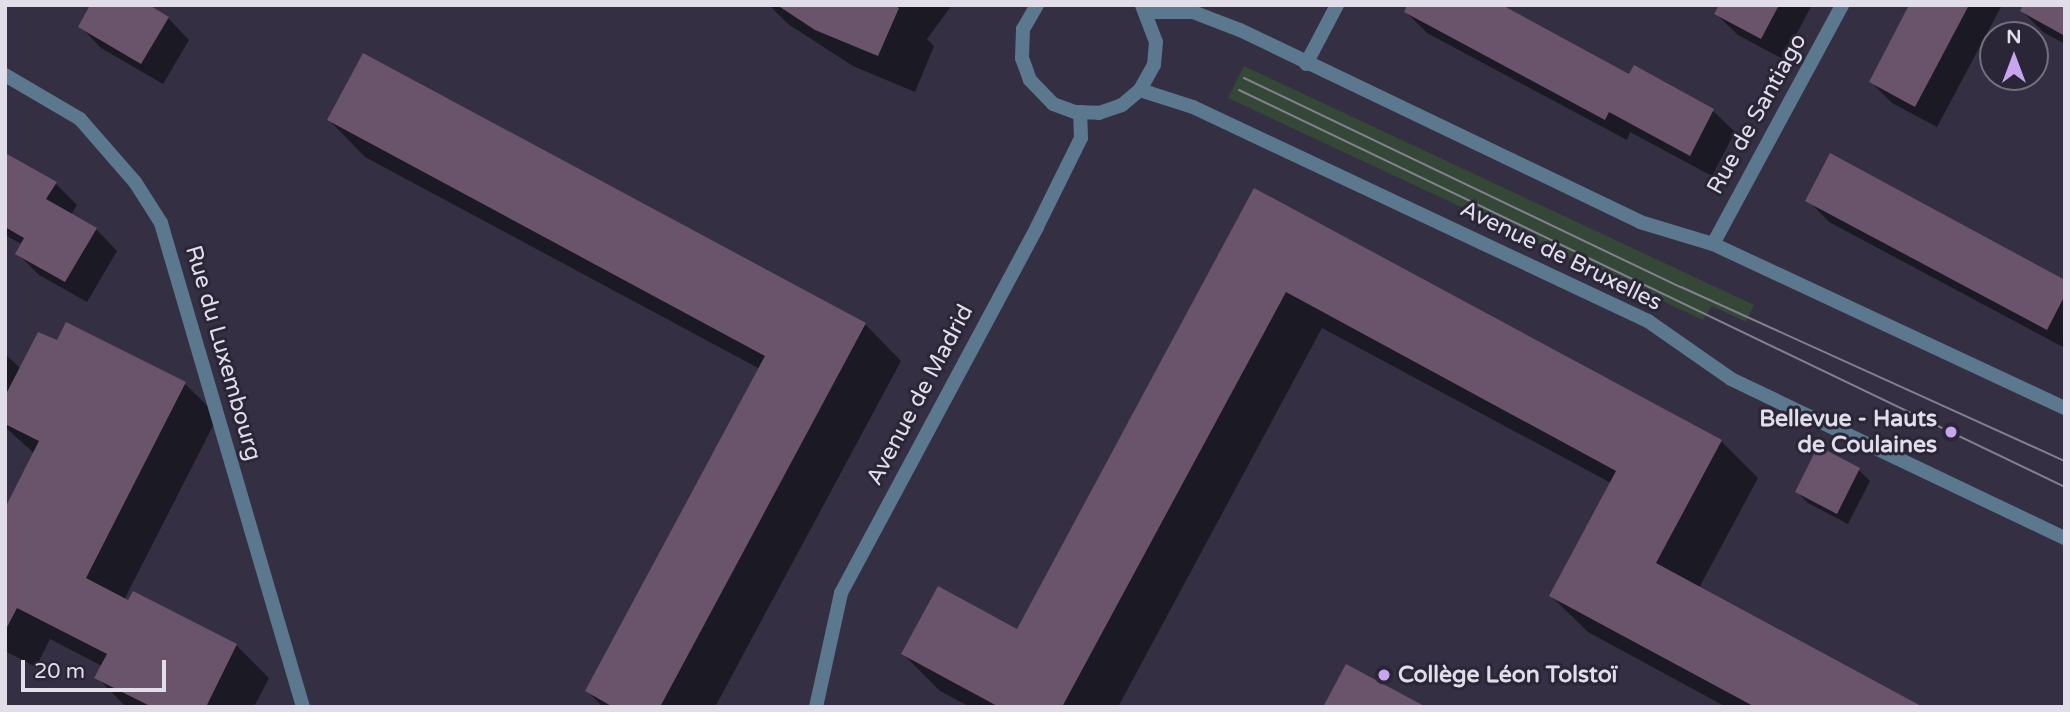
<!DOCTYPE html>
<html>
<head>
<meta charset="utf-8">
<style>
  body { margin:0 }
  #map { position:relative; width:2070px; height:712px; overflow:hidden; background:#342f42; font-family:"Varela Round",sans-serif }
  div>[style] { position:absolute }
  .green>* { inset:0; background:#354837 }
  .shadow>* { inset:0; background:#0007 }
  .building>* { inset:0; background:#6a546c }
  .street>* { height:14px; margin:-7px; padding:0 7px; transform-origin:7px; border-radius:7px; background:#5b788e }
  .tram>* { height:2px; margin:-1px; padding:0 1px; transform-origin:1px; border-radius:1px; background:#848090 }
  .dots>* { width:19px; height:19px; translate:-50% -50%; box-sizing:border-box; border:4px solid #2a2637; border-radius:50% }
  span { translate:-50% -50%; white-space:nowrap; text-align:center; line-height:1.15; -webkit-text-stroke:6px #2a2637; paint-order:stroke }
  .street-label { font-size:23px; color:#e1deea }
  .poi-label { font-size:23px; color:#e1deea; font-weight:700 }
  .right { translate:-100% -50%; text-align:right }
  .left { translate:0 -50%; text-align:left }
  .frame { position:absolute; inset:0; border:7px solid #e1deea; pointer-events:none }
  .north { position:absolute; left:1979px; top:21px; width:70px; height:70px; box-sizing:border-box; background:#2a2637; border:2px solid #73707f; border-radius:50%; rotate:0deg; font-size:19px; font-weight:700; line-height:28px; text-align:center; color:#e1deea }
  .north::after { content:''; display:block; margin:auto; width:24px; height:32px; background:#c7a6ef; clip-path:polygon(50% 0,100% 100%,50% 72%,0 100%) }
  .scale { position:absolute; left:21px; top:660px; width:145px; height:32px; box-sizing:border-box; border:4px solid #e1deea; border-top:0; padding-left:9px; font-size:21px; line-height:24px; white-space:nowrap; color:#e1deea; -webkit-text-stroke:5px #2a2637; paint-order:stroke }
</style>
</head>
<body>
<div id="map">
  <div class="green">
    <i style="clip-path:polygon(1244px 66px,1754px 305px,1746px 322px,1712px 306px,1703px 320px,1228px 98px)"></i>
  </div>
  <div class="shadow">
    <i style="clip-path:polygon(769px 5px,952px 5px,927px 39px,934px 46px,915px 92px,853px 66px,788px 24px)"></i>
    <i style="clip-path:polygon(1721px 5px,1812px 5px,1783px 59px,1738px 35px,1716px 14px)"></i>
    <i style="clip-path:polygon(1911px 5px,2002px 5px,1937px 127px,1892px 103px,1871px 82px)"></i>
    <i style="clip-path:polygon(2065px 5px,2065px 44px,2043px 32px,2022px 11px)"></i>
    <i style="clip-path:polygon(1406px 12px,1630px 76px,1634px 67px,1713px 111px,1735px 132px,1712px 176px,1630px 132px,1627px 140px,1427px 33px)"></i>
    <i style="clip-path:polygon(168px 18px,189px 40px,163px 84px,101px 48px,80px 26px)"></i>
    <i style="clip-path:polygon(329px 120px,865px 324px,901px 361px,715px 707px,603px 707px,587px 691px,760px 369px,365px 157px)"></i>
    <i style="clip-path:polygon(8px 157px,56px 184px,77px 205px,71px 215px,96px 229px,117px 251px,87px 302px,39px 275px,17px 253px,23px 245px,5px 235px)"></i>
    <i style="clip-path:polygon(1255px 190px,1721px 441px,1758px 478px,1699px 588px,1919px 707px,1726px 707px,1588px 632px,1551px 596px,1611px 483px,1322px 328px,1118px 707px,970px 707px,940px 691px,903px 654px,1017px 631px)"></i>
    <i style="clip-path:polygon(1808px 200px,2065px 282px,2065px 348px,1829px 222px)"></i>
    <i style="clip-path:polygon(5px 354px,21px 369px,185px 384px,218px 416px,124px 600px,236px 645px,269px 678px,254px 707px,126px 707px,97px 677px,102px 666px,50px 639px,36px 667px,5px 651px,5px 512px,35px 454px,5px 427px)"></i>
    <i style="clip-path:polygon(1819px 449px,1859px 470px,1870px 481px,1848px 524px,1808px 503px,1797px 492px)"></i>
  </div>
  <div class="building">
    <i style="clip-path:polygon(90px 5px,149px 5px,169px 17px,141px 64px,78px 27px)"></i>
    <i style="clip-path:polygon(777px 5px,894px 5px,899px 8px,878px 56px,815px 30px)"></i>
    <i style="clip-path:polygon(1407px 5px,1502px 5px,1629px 74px,1634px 65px,1714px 109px,1690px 156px,1609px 112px,1605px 120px,1525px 77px,1404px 12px)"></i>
    <i style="clip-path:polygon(1719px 5px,1779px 5px,1761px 39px,1714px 14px)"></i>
    <i style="clip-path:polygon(1909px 5px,1969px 5px,1915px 107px,1869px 82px)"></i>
    <i style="clip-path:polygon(2023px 5px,2065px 5px,2065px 36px,2020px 11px)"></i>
    <i style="clip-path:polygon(363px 53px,866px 323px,660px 707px,613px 707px,585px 691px,765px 356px,327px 120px)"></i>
    <i style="clip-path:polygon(1830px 153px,2065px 280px,2065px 295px,2047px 330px,1805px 201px)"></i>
    <i style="clip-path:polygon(7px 154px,57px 182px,46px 199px,97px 228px,65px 282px,15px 254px,24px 238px,5px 227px)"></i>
    <i style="clip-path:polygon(1254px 188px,1722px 440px,1656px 563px,1923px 707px,1755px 707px,1549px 596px,1616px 471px,1286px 292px,1062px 707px,999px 707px,901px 654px,938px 586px,1017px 629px)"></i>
    <i style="clip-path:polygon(66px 322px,186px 382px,86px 578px,128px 600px,133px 591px,237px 644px,206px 707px,152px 707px,94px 678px,107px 654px,17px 608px,5px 631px,5px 508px,39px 441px,5px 424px,5px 396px,38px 332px,57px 340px)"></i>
    <i style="clip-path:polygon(1818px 446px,1860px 468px,1837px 514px,1795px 492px)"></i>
    <i style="clip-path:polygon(1346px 664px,1426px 707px,1323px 707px)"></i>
  </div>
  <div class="street">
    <i style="left:1037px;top:5px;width:28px;rotate:120deg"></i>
    <i style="left:1023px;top:29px;width:29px;rotate:92deg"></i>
    <i style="left:1022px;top:58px;width:23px;rotate:70deg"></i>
    <i style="left:1030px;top:80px;width:33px;rotate:46deg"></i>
    <i style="left:1053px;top:104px;width:23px;rotate:20deg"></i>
    <i style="left:1075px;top:112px;width:24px;rotate:2deg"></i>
    <i style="left:1099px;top:113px;width:24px;rotate:-19deg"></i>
    <i style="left:1122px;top:105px;width:23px;rotate:-40deg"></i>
    <i style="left:1140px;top:90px;width:29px;rotate:-61deg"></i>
    <i style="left:1154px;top:65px;width:23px;rotate:-85deg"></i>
    <i style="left:1156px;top:42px;width:39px;rotate:-111deg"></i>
    <i style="left:1147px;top:12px;width:46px"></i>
    <i style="left:1193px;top:12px;width:50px;rotate:21deg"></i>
    <i style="left:1240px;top:30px;width:444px;rotate:25.6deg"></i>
    <i style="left:1640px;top:222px;width:76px;rotate:16.8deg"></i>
    <i style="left:1713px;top:244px;width:388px;rotate:25deg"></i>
    <i style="left:1306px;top:64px;width:67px;rotate:-62.3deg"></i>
    <i style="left:5px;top:75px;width:87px;rotate:30.4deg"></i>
    <i style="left:80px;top:119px;width:84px;rotate:48.9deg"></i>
    <i style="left:135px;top:182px;width:49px;rotate:57.6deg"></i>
    <i style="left:161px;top:223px;width:504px;rotate:73.65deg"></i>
    <i style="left:1140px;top:90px;width:56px;rotate:17.8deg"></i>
    <i style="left:1193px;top:107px;width:503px;rotate:25.19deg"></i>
    <i style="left:1648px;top:321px;width:101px;rotate:34.9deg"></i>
    <i style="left:1731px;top:379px;width:370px;rotate:25.5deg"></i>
    <i style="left:1713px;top:244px;width:272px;rotate:-61.6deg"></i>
    <i style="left:816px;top:707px;width:117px;rotate:-77.6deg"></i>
    <i style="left:841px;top:593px;width:415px;rotate:-61.8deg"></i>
    <i style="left:1037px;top:227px;width:99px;rotate:-63.7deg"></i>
    <i style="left:1081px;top:138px;width:26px;rotate:-92deg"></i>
  </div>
  <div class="tram">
    <i style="left:1244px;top:78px;width:484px;rotate:25.6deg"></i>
    <i style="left:1681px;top:287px;width:422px;rotate:24.4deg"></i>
    <i style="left:1239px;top:90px;width:916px;rotate:25.67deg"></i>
  </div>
  <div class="dots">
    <i style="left:1951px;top:432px;background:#c7a6ef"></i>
    <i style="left:1384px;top:675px;background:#c7a6ef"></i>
  </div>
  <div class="street-label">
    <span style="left:1757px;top:114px;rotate:-61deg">Rue de Santiago</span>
    <span style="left:1561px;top:256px;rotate:26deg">Avenue de Bruxelles</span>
    <span style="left:223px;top:353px;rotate:74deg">Rue du Luxembourg</span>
    <span style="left:920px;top:395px;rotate:-62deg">Avenue de Madrid</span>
  </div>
  <div class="poi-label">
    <span class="right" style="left:1937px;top:432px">Bellevue - Hauts<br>de Coulaines</span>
    <span class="left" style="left:1398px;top:675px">Collège Léon Tolstoï</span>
  </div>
  <div class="frame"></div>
  <div class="north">N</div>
  <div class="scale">20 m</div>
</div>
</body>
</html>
